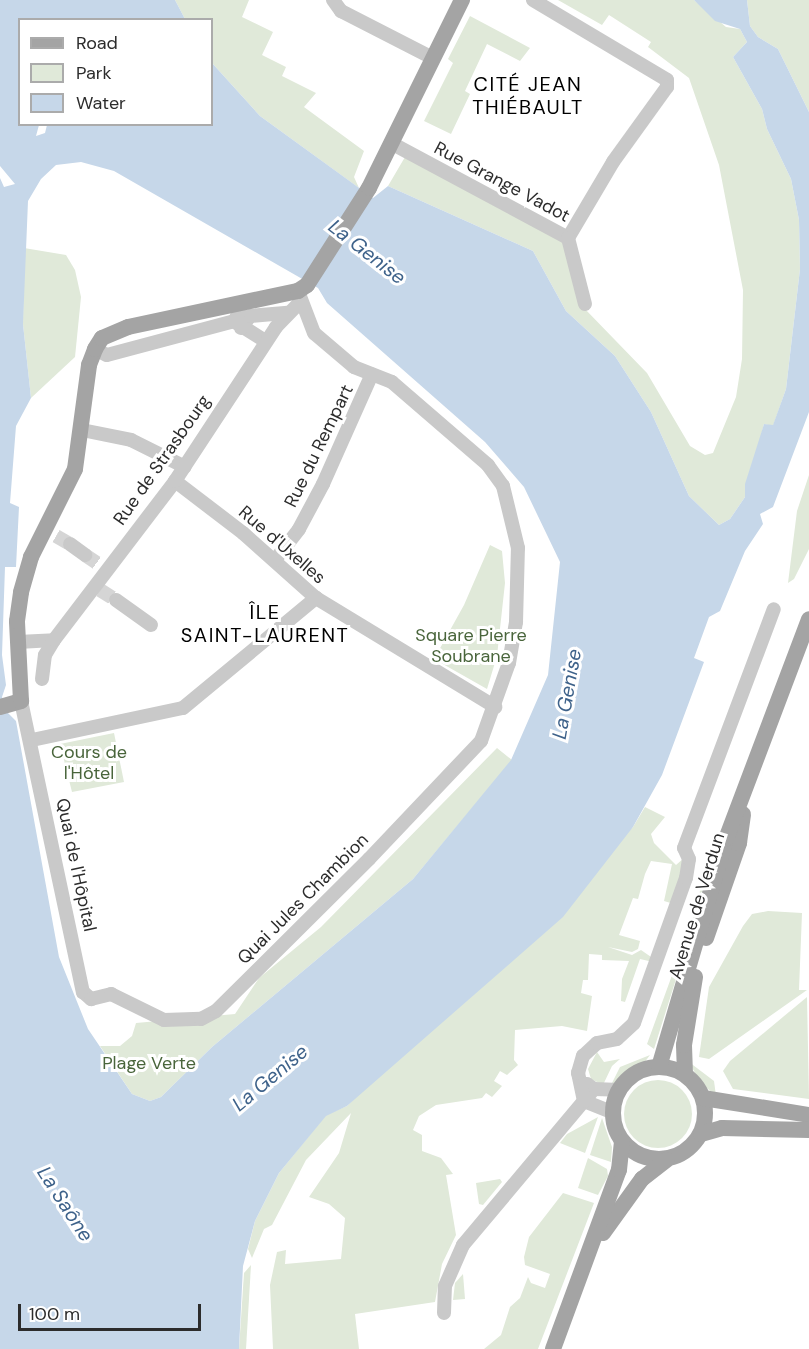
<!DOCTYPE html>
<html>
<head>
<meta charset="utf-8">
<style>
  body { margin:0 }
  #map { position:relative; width:809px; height:1349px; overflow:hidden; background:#fff; font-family:"DM Sans",sans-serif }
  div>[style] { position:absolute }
  .green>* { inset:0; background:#e0e9d9 }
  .round { border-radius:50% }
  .water>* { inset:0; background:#c6d7e9 }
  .minor-tunnel>* { height:14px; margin-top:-7px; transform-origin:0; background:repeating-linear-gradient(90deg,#d5d5d5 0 14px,transparent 0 21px) }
  .minor>* { height:14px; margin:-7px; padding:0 7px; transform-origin:7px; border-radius:7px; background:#c9c9c9 }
  .major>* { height:16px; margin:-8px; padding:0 8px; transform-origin:8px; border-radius:8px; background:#a4a4a4 }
  .major>.ring { margin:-8px; padding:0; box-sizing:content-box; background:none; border:16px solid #a4a4a4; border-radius:50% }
  span { translate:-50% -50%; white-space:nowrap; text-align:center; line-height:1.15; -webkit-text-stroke:6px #fff; paint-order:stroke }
  .street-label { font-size:18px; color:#2c2c2c }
  .park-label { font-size:18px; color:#49653b }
  .neighbourhood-label { font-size:20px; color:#000; letter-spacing:1.5px }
  .water-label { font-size:20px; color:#3e628a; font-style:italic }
  .legend { position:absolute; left:18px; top:18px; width:195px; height:108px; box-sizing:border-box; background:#fff; border:2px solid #ababab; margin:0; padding:8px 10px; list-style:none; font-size:18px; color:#2c2c2c }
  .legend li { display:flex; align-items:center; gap:12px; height:30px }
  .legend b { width:30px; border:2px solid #ababab }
  .scale { position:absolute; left:18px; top:1304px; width:183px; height:27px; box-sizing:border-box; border:3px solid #2c2c2c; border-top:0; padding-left:8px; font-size:18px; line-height:21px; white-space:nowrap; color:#2c2c2c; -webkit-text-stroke:4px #fff; paint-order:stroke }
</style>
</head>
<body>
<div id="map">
  <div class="green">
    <i style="clip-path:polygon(175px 0,249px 0,242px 17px,273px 32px,262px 55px,286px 67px,282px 76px,316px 93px,304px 107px,364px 151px,354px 177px,359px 188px,260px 116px,212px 63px,212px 20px,185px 19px)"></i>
    <i style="clip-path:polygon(558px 0,694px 0,726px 27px,740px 29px,747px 42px,733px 57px,762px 109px,767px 129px,791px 179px,799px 220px,800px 269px,786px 389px,773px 426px,764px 424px,745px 497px,730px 519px,719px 525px,689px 496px,651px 412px,615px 356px,566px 311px,533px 251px,388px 186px,405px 157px,561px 240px,567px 250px,584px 308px,647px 373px,690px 446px,705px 455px,713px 453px,736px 397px,742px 359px,743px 290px,719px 165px,689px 78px,648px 47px,651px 42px,609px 15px,602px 25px)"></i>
    <i style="clip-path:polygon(747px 0,809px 0,809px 112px,778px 49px,758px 37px,750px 26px)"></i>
    <i style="clip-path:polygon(470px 16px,530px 48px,520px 61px,487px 44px,465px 91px,470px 94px,451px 134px,424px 121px,453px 63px,448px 59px)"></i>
    <i style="clip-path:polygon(24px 248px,66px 255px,75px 270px,81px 297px,75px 357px,31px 398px,23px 324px)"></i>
    <i style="clip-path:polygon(809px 475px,809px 549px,794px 579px,788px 583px,797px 511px)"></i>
    <i style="clip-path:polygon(490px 545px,502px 551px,505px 583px,497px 656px,487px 689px,434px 659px,464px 605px)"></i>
    <i style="clip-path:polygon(114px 733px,124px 782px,72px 792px,60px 744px)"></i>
    <i style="clip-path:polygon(497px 748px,512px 760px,413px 879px,212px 1047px,161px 1097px,150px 1101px,132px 1094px,100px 1046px,120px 1046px,132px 1036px,136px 1023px,235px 1014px,259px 978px,321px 927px)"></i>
    <i style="clip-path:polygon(645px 807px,665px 817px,651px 834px,654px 843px,676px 865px,684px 858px,674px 904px,664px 901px,672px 864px,651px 861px,645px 874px,638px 899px,633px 898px,619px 935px,640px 941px,638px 949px,632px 952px,608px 947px,632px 955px,641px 950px,654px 959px,653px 962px,640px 959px,625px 1002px,621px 1001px,622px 979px,629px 961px,602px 960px,602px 955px,589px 954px,588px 980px,583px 980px,581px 993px,592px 996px,587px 1031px,562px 1026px,515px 1030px,514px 1060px,518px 1065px,507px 1075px,500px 1071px,494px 1081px,502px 1086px,492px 1097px,486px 1093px,482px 1098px,436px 1105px,419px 1116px,413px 1130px,422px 1135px,422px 1151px,441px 1158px,453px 1174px,446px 1175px,456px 1235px,442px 1264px,435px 1302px,355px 1314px,359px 1349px,273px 1349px,270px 1285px,277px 1252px,286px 1250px,285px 1264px,341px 1259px,345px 1218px,329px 1204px,309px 1197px,339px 1153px,351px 1113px,306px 1160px,272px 1225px,264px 1229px,252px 1258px,248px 1249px,255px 1221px,279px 1173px,326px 1115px,347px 1106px,633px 827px)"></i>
    <i style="clip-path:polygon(703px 878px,706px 884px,654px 1049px,647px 1044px,695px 912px)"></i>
    <i style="clip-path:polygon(768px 911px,802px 913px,799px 990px,807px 990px,709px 1059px,699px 1057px,709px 987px,743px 926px,752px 914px)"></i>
    <i style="clip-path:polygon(807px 997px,809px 1099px,733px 1089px,723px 1071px,730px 1061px)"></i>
    <i style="clip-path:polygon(597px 1052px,604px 1062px,620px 1059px,612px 1066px,603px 1085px,591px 1079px,588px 1069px)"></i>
    <i style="clip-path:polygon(650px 1055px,644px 1063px,611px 1085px,620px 1067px)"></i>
    <i style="clip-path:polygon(689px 1062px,714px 1081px,716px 1096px,700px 1082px)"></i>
    <i class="round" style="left:624px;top:1080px;width:68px;height:68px"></i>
    <i style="clip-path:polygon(598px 1117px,585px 1153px,560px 1143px,567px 1134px)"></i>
    <i style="clip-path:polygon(602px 1118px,612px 1147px,611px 1162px,590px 1155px)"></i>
    <i style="clip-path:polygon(588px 1158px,607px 1169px,608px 1176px,598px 1195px,578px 1188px)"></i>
    <i style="clip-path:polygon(500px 1179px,502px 1182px,483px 1205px,479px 1204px,476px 1183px)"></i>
    <i style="clip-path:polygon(563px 1193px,594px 1203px,538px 1349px,484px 1349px,501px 1335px,510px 1307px,520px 1298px,528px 1277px,531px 1283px,545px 1288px,550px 1274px,525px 1265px,524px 1257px,529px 1237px)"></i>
    <i style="clip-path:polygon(251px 1265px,246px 1349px,239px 1349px,244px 1273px)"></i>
    <i style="clip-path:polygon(463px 1274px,465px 1299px,453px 1300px,455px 1283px)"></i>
  </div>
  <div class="water">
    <i style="clip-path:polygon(evenodd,0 0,175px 0,185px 19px,20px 20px,20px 124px,39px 125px,36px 136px,45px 133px,47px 125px,212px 124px,212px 63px,260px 116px,373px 198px,388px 186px,533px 251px,566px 311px,615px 356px,651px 412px,689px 496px,719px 525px,730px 519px,745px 497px,745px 484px,764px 424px,773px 425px,786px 389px,800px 269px,799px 220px,791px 179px,767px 129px,762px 109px,733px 57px,747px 42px,740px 29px,715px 21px,694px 0,747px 0,750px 26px,758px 37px,778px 49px,809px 112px,809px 412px,773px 507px,760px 514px,763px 524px,745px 551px,720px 611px,709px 617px,694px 658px,704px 662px,662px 775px,633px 827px,563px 917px,347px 1106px,326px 1116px,279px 1173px,255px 1221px,243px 1266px,239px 1349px,0 1349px,0 178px,4px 187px,15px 184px,0 166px,0 0,81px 162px,114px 171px,318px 288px,327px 303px,485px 442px,524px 487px,560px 562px,548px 675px,511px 760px,413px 879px,212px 1047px,161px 1097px,150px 1101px,132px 1094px,88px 1029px,59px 957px,16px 721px,7px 712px,2px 697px,6px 685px,2px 655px,5px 567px,16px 567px,19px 507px,10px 503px,16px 426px,31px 398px,23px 324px,28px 201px,41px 179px,56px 165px,81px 162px)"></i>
  </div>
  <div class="minor-tunnel">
    <i style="left:56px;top:536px;width:16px;rotate:30deg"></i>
    <i style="left:85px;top:555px;width:18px;rotate:34deg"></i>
    <i style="left:100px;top:590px;width:19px;rotate:32deg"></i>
  </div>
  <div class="minor">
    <i style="left:333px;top:0;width:14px;rotate:54deg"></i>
    <i style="left:341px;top:11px;width:103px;rotate:27.1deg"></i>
    <i style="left:533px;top:0;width:156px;rotate:30.8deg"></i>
    <i style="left:667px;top:80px;width:7px;rotate:90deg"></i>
    <i style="left:667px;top:87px;width:92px;rotate:125.8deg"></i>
    <i style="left:613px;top:162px;width:88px;rotate:120.6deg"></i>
    <i style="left:391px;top:143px;width:201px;rotate:28.2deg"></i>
    <i style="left:568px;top:238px;width:68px;rotate:75.6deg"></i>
    <i style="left:235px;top:322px;width:36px;rotate:32deg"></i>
    <i style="left:241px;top:328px;width:15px;rotate:-53deg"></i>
    <i style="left:250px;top:316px;width:38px;rotate:-5deg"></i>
    <i style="left:95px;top:349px;width:13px;rotate:27deg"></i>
    <i style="left:107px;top:355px;width:132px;rotate:-14.9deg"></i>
    <i style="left:235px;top:321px;width:19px;rotate:-69deg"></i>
    <i style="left:82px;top:430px;width:50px;rotate:11.5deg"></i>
    <i style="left:131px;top:440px;width:60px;rotate:26.6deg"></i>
    <i style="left:175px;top:481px;width:86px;rotate:37.4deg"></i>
    <i style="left:243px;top:533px;width:98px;rotate:41.7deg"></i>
    <i style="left:316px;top:598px;width:210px;rotate:31.3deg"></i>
    <i style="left:70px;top:544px;width:19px;rotate:36deg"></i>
    <i style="left:275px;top:560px;width:39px;rotate:-52deg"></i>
    <i style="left:299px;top:529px;width:51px;rotate:-61.9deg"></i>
    <i style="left:323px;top:484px;width:120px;rotate:-66deg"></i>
    <i style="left:116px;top:600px;width:43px;rotate:35.5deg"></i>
    <i style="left:18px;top:642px;width:36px;rotate:-3deg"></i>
    <i style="left:42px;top:679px;width:24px;rotate:-83deg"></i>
    <i style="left:45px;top:655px;width:17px;rotate:-59deg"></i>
    <i style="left:54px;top:640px;width:200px;rotate:-52.7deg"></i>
    <i style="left:175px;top:481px;width:184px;rotate:-56.7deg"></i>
    <i style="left:276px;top:327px;width:36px;rotate:-46deg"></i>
    <i style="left:21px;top:701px;width:298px;rotate:78deg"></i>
    <i style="left:83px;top:992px;width:11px;rotate:41deg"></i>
    <i style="left:91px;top:999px;width:21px;rotate:-14deg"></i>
    <i style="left:111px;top:994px;width:59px;rotate:26.1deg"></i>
    <i style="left:164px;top:1020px;width:37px;rotate:-2deg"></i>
    <i style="left:201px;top:1019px;width:17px;rotate:-28deg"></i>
    <i style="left:216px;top:1011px;width:216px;rotate:-44.8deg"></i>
    <i style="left:369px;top:859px;width:163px;rotate:-46.5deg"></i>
    <i style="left:481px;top:741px;width:83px;rotate:-70.3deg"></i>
    <i style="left:509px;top:663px;width:42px;rotate:-80.3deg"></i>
    <i style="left:516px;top:622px;width:74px;rotate:-88.5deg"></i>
    <i style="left:518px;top:548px;width:64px;rotate:-103.6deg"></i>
    <i style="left:503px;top:486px;width:26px;rotate:-126deg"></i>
    <i style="left:488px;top:465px;width:127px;rotate:-139.2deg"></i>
    <i style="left:392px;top:382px;width:41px;rotate:-158.5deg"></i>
    <i style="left:354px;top:367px;width:52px;rotate:-139.6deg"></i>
    <i style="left:314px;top:333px;width:45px;rotate:-110.9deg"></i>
    <i style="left:32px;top:740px;width:154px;rotate:-12deg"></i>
    <i style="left:183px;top:708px;width:173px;rotate:-39.6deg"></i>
    <i style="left:587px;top:1084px;width:9px;rotate:36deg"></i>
    <i style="left:594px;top:1089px;width:25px;rotate:2deg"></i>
    <i style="left:594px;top:1089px;width:16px;rotate:130deg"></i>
    <i style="left:584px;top:1101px;width:31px;rotate:22deg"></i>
    <i style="left:444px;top:1313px;width:27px;rotate:-88deg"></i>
    <i style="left:445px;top:1286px;width:45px;rotate:-66.3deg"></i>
    <i style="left:463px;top:1245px;width:188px;rotate:-50deg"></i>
    <i style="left:584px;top:1101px;width:29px;rotate:-102deg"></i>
    <i style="left:578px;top:1073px;width:18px;rotate:-74deg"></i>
    <i style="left:583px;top:1056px;width:19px;rotate:-43deg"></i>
    <i style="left:597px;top:1043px;width:20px;rotate:-11deg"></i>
    <i style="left:617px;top:1039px;width:23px;rotate:-43deg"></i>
    <i style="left:634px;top:1023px;width:154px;rotate:-70.3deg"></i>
    <i style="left:686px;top:878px;width:19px;rotate:-81deg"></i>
    <i style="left:689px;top:859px;width:12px;rotate:-114deg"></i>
    <i style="left:684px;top:848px;width:255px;rotate:-69.4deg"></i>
  </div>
  <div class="major">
    <i style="left:0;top:707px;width:22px;rotate:-16deg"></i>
    <i style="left:21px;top:701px;width:80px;rotate:-92.9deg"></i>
    <i style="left:17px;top:621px;width:29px;rotate:-82deg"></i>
    <i style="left:21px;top:592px;width:36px;rotate:-74deg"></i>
    <i style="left:31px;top:557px;width:98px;rotate:-63.4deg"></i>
    <i style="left:75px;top:469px;width:105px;rotate:-82.3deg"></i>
    <i style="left:89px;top:365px;width:17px;rotate:-69deg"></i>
    <i style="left:95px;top:349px;width:13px;rotate:-58deg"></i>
    <i style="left:102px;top:338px;width:28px;rotate:-23deg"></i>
    <i style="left:128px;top:327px;width:174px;rotate:-12deg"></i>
    <i style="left:298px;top:291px;width:11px;rotate:-34deg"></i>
    <i style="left:307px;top:285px;width:115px;rotate:-57.4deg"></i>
    <i style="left:369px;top:188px;width:210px;rotate:-63.7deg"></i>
    <i style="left:706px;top:938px;width:101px;rotate:-70.8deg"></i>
    <i style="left:739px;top:843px;width:29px;rotate:-82deg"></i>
    <i class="ring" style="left:613px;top:1067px;width:76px;height:76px"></i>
    <i style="left:659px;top:1067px;width:238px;rotate:-73.6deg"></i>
    <i style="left:726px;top:839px;width:235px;rotate:-69.3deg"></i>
    <i style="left:685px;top:1074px;width:29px;rotate:-92deg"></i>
    <i style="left:684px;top:1045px;width:69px;rotate:-80.8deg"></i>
    <i style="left:703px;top:1098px;width:107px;rotate:9.1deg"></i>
    <i style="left:701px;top:1134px;width:22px;rotate:-16deg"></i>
    <i style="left:722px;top:1128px;width:87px;rotate:1.3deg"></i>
    <i style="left:603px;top:1233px;width:67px;rotate:-54.2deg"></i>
    <i style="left:642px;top:1179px;width:31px;rotate:-38deg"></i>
    <i style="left:553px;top:1349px;width:191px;rotate:-69.8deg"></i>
    <i style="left:619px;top:1170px;width:28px;rotate:-84deg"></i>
  </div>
  <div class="street-label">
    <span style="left:502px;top:182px;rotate:28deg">Rue Grange Vadot</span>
    <span style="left:319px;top:446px;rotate:-64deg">Rue du Rempart</span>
    <span style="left:162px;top:460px;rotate:-55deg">Rue de Strasbourg</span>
    <span style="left:282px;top:545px;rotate:41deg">Rue d'Uxelles</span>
    <span style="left:76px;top:865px;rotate:78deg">Quai de l'Hôpital</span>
    <span style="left:303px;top:899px;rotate:-45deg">Quai Jules Chambion</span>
    <span style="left:697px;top:906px;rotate:-73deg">Avenue de Verdun</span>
  </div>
  <div class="park-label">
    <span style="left:471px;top:646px">Square Pierre<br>Soubrane</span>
    <span style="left:89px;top:763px">Cours de<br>l'Hôtel</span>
    <span style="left:149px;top:1063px">Plage Verte</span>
  </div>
  <div class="neighbourhood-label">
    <span style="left:528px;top:96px">CITÉ JEAN<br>THIÉBAULT</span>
    <span style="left:265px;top:624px">ÎLE<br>SAINT-LAURENT</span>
  </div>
  <div class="water-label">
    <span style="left:367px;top:252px;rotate:38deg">La Genise</span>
    <span style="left:567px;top:694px;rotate:-80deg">La Genise</span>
    <span style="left:270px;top:1078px;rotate:-40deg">La Genise</span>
    <span style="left:65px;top:1204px;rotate:57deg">La Saône</span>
  </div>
  <ul class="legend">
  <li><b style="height:8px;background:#a4a4a4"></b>Road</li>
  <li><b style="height:16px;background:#e0e9d9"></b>Park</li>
  <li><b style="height:16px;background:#c6d7e9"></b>Water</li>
  </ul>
  <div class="scale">100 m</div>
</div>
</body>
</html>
